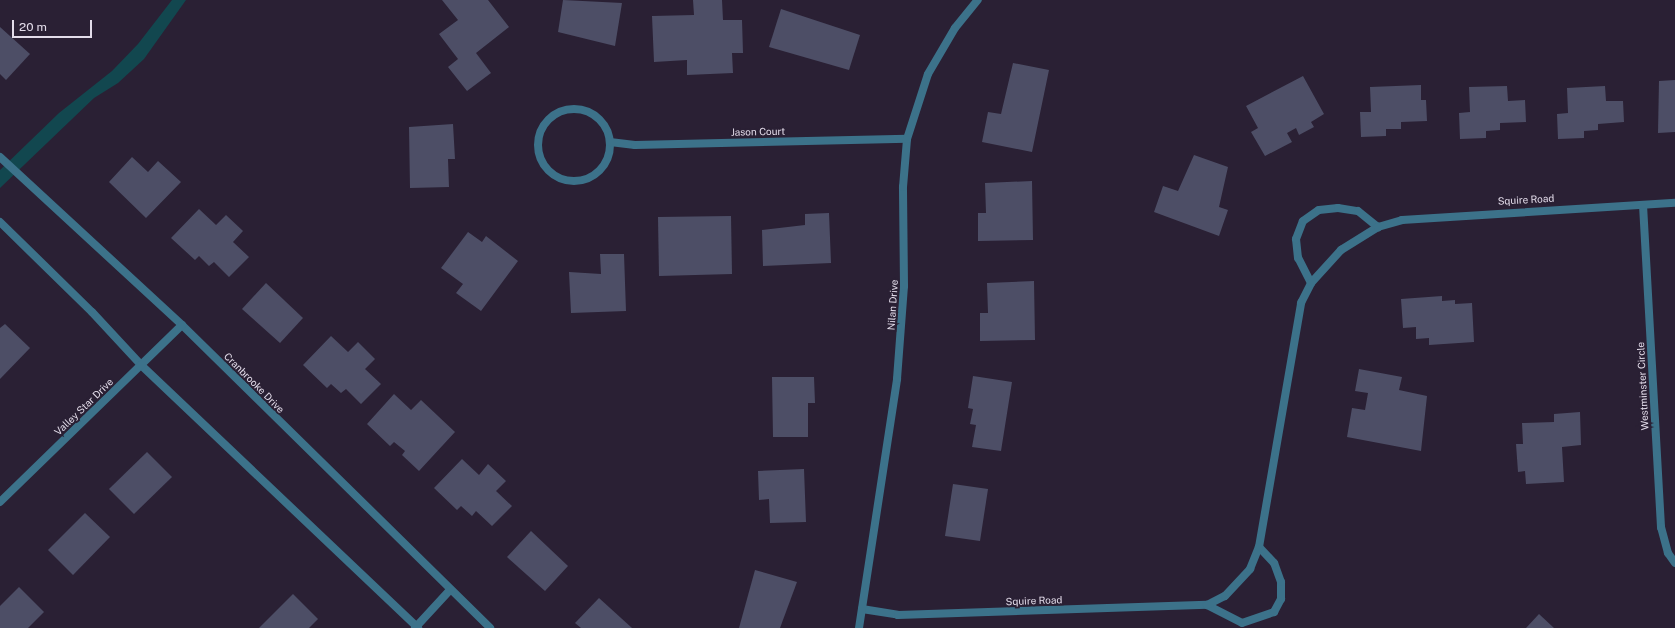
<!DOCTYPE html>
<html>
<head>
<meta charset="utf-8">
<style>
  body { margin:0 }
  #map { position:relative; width:1675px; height:628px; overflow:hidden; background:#2a2034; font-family:"Public Sans",sans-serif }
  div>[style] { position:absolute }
  .water>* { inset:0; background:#12474f }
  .building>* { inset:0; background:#4d4e66 }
  .minor>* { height:8px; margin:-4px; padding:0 4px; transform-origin:4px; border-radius:4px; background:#3c728a }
  .minor>.ring { margin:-4px; padding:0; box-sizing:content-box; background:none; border:8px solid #3c728a; border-radius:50% }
  span { translate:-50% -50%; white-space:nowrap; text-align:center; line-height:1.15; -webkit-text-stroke:4px #2a2034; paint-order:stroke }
  .street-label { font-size:10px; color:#e3dcea }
  .scale { position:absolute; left:12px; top:20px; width:80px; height:18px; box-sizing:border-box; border:2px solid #e3dcea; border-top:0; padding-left:5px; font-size:12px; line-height:14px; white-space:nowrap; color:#e3dcea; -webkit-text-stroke:3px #2a2034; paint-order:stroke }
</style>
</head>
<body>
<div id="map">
  <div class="water">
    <i style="clip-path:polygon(172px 0,186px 0,144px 59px,118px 83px,94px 98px,0 188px,0 170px,59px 113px,112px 71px,138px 44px)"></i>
  </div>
  <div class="building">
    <i style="clip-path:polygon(442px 0,488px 0,509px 27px,476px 53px,491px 73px,467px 91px,448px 67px,458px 59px,439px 34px,458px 20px)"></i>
    <i style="clip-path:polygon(563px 0,622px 3px,615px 46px,558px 32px)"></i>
    <i style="clip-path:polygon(693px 0,722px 0,723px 20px,742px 20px,743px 53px,732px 53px,733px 73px,687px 75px,687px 60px,654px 62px,652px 16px,694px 15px)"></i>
    <i style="clip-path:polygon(781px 9px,860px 35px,849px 70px,769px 47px)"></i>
    <i style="clip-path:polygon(0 27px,30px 54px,6px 80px,0 74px)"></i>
    <i style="clip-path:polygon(1013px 63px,1049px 70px,1032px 152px,982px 142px,988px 112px,1001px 114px)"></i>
    <i style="clip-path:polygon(1303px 76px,1324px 114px,1311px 122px,1314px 127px,1299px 135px,1296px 128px,1287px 133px,1292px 142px,1265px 156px,1251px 132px,1258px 128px,1246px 106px)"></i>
    <i style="clip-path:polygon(1675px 80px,1675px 132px,1658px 133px,1659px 81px)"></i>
    <i style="clip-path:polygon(1421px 85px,1421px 100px,1426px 100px,1427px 121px,1401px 122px,1401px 129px,1386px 129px,1386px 136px,1361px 137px,1360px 112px,1371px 112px,1370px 87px)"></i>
    <i style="clip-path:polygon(1507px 86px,1508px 101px,1525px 100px,1526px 122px,1500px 123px,1500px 130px,1486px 131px,1486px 138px,1460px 139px,1459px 113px,1470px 112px,1469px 87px)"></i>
    <i style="clip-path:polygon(1605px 86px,1606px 101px,1623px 101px,1624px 122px,1598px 124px,1598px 130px,1584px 131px,1584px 138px,1558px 139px,1557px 114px,1568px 113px,1567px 88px)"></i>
    <i style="clip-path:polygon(453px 124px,455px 159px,448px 159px,449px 187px,410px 188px,409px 127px)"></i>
    <i style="clip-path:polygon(1194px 155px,1228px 167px,1219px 207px,1228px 210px,1219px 236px,1154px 212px,1163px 186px,1178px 191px)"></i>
    <i style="clip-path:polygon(132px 157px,148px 172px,158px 161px,181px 182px,146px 218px,109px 182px)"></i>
    <i style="clip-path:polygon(1032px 181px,1033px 240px,978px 241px,978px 213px,986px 213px,985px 183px)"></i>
    <i style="clip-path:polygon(199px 209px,216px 225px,226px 215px,243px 231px,233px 242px,249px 257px,229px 277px,214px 262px,209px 266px,199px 256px,195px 260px,171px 238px)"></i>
    <i style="clip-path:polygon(829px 213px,831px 263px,763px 266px,762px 230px,805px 225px,805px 214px)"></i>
    <i style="clip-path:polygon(731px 216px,732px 274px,659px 276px,658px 217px)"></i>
    <i style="clip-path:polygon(468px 232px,482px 242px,486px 236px,518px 261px,481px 311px,456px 293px,463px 284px,441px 268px)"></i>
    <i style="clip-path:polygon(600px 254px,624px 254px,626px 311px,571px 313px,569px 272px,601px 274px)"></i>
    <i style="clip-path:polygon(1034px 281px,1035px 340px,980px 341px,980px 313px,988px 313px,987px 283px)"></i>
    <i style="clip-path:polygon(266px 283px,303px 318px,280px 343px,242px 309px)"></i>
    <i style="clip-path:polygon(1442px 296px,1442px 301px,1455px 300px,1455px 304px,1472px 303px,1474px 342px,1429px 345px,1429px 338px,1416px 339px,1416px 327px,1403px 328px,1401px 299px)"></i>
    <i style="clip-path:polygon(5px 324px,30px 348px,0 379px,0 328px)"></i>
    <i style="clip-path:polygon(331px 336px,348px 352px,358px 342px,375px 359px,365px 369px,381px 384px,361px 404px,346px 389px,341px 393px,331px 384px,327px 388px,303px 365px)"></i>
    <i style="clip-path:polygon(1359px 369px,1402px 377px,1399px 390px,1427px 396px,1421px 451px,1347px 437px,1352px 408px,1365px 410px,1368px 393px,1355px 391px)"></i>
    <i style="clip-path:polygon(973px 376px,1012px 382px,1001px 451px,972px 447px,976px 425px,970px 424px,973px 409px,968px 408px)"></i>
    <i style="clip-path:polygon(772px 377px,814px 377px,815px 403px,808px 403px,808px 437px,773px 437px)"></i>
    <i style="clip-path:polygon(394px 394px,411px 410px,421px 400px,455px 432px,419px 471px,402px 455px,405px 451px,394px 442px,390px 446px,367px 424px)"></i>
    <i style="clip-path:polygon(1580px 412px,1581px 445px,1562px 447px,1564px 482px,1526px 484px,1525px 471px,1518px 472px,1516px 444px,1523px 444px,1522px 423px,1554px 422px,1554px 414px)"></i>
    <i style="clip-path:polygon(147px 452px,172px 477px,134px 514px,109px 489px)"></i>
    <i style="clip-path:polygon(462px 459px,479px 475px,488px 464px,506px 481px,496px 491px,512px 506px,492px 526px,476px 511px,472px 516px,461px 506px,457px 510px,434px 488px)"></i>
    <i style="clip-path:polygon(804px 469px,806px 522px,770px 523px,769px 499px,759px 500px,758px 471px)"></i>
    <i style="clip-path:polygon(953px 484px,988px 489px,980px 541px,945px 536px)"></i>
    <i style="clip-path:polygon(85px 513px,110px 537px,73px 575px,48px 550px)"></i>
    <i style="clip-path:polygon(531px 531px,568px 566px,545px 591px,507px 557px)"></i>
    <i style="clip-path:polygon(755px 570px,797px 582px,780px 628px,739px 628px)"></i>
    <i style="clip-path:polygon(19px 587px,44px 612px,28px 628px,0 628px,0 606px)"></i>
    <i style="clip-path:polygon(293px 594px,318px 619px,309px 628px,259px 628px)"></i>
    <i style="clip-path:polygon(599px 598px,632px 628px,581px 628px,575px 623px)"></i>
    <i style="clip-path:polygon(1539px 614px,1554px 628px,1526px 628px)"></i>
  </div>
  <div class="minor">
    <i class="ring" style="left:538px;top:109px;width:64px;height:64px"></i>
    <i style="left:610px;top:142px;width:25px;rotate:7deg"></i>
    <i style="left:635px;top:145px;width:272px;rotate:-1.3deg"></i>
    <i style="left:0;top:157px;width:248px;rotate:42.7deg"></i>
    <i style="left:182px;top:325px;width:432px;rotate:44.5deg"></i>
    <i style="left:1643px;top:205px;width:323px;rotate:86.8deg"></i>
    <i style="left:1661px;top:527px;width:27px;rotate:75deg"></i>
    <i style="left:1668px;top:553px;width:12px;rotate:55deg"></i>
    <i style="left:0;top:222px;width:129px;rotate:44.4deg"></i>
    <i style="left:92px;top:312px;width:72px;rotate:47.2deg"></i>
    <i style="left:141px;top:365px;width:382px;rotate:43.5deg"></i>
    <i style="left:1311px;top:283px;width:28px;rotate:-117deg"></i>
    <i style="left:1298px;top:258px;width:19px;rotate:-96deg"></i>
    <i style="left:1296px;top:239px;width:19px;rotate:-69deg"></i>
    <i style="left:1303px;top:221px;width:19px;rotate:-35deg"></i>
    <i style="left:1319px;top:210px;width:19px;rotate:-6deg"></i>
    <i style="left:1338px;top:208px;width:20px;rotate:9deg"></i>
    <i style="left:1358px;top:211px;width:26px;rotate:39deg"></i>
    <i style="left:0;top:502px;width:254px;rotate:-44.2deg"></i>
    <i style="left:1207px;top:605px;width:39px;rotate:27deg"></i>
    <i style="left:1242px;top:623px;width:34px;rotate:-19deg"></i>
    <i style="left:1274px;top:612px;width:15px;rotate:-62deg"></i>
    <i style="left:1281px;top:599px;width:17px;rotate:-90deg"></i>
    <i style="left:1281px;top:582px;width:20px;rotate:-110deg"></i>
    <i style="left:1274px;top:563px;width:22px;rotate:-133deg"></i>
    <i style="left:862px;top:609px;width:36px;rotate:9deg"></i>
    <i style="left:898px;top:615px;width:309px;rotate:-1.9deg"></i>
    <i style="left:1207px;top:605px;width:20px;rotate:-27deg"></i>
    <i style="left:1225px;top:596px;width:37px;rotate:-47deg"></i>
    <i style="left:1250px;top:569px;width:24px;rotate:-68deg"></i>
    <i style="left:1259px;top:547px;width:248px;rotate:-80.2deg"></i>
    <i style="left:1301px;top:303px;width:22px;rotate:-63deg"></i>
    <i style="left:1311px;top:283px;width:45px;rotate:-47.7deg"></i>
    <i style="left:1341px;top:250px;width:44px;rotate:-31.9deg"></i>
    <i style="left:1378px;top:227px;width:25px;rotate:-16deg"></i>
    <i style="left:1402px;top:220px;width:274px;rotate:-3.6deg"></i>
    <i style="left:415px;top:628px;width:52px;rotate:-47.4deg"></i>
    <i style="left:859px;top:628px;width:252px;rotate:-81.3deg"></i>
    <i style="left:897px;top:379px;width:93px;rotate:-85.7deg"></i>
    <i style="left:904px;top:286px;width:99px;rotate:-90.6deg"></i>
    <i style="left:903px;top:187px;width:48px;rotate:-85.2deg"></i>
    <i style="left:907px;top:139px;width:68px;rotate:-72.1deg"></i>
    <i style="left:928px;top:74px;width:53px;rotate:-59.6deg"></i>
    <i style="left:955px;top:28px;width:36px;rotate:-51deg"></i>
  </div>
  <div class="street-label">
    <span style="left:758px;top:132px;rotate:-1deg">Jason Court</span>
    <span style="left:1526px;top:200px;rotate:-3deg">Squire Road</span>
    <span style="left:893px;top:305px;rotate:-86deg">Nilan Drive</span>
    <span style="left:254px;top:383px;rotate:45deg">Cranbrooke Drive</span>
    <span style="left:1643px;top:386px;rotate:-93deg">Westminster Circle</span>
    <span style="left:84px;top:407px;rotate:-44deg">Valley Star Drive</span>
    <span style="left:1034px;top:601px;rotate:-2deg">Squire Road</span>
  </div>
  <div class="scale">20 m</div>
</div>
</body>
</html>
